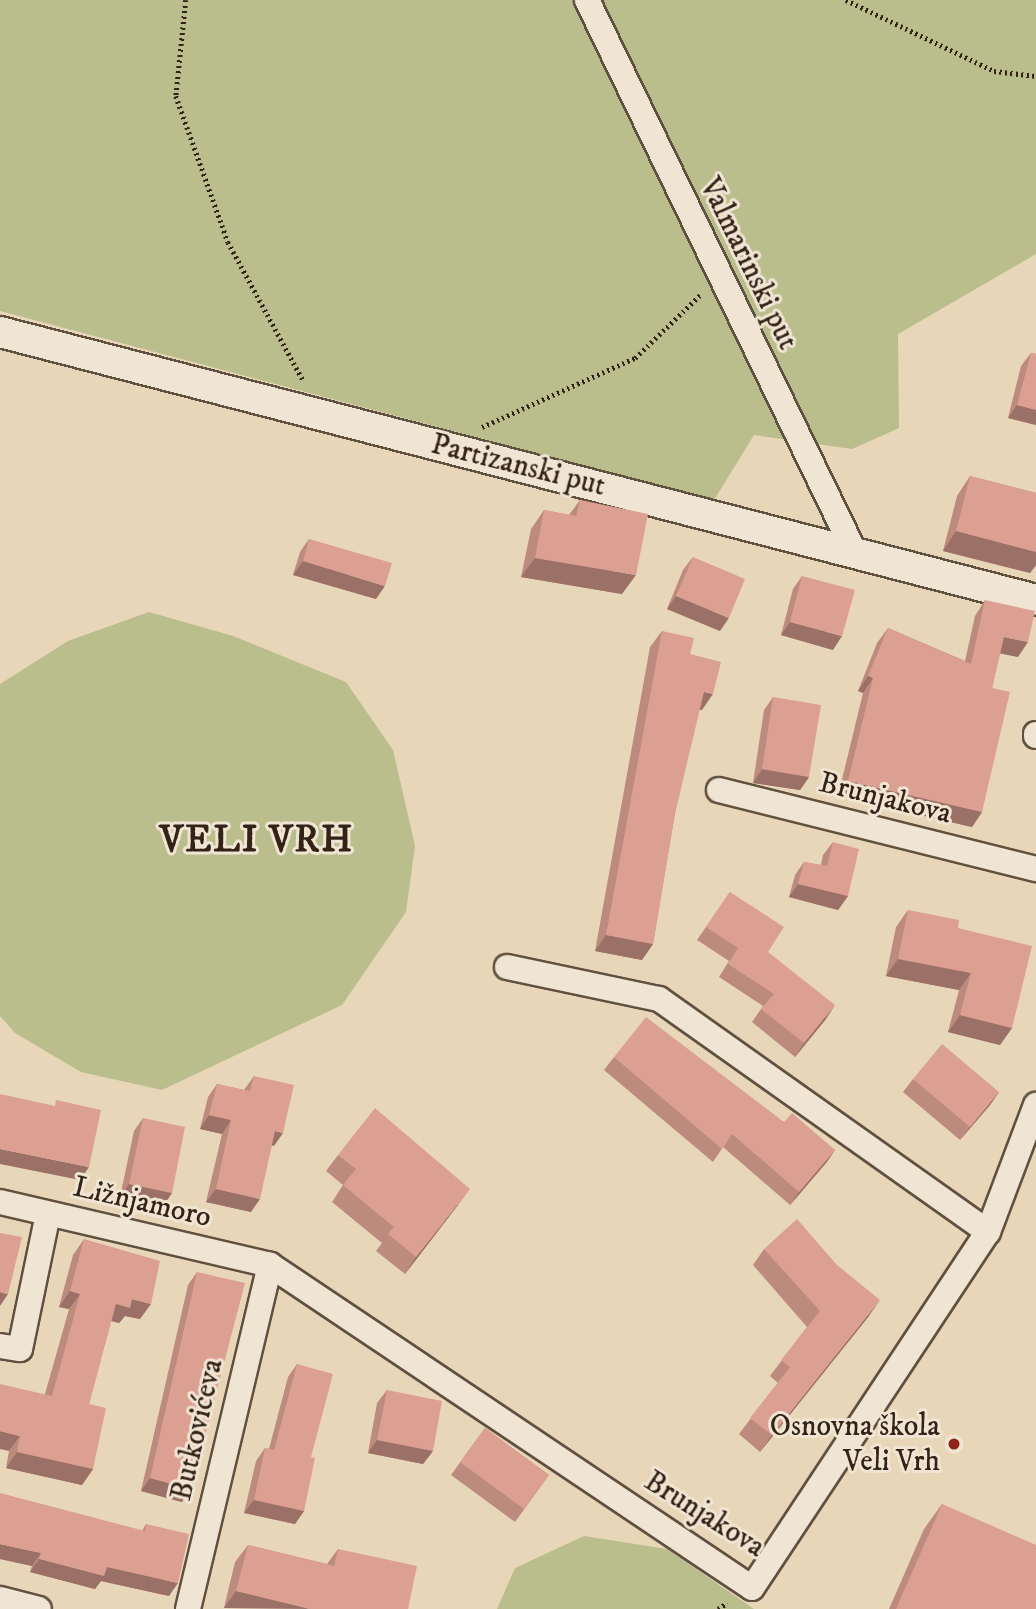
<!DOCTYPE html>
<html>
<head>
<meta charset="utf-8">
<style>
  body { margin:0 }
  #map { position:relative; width:1036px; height:1609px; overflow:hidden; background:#e8d6b9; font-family:"IM FELL DW Pica",serif }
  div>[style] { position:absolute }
  .green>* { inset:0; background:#babd8c }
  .path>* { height:4.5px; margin-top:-2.25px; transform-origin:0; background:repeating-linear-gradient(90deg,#332317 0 2px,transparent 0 5.5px) }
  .roads { filter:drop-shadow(2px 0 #605040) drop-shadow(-2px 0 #605040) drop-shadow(0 2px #605040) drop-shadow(0 -2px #605040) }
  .minor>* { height:24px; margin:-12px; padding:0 12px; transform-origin:12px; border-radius:12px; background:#f0e4d2 }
  .tertiary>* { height:30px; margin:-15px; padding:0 15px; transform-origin:15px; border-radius:15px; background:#f0e4d2 }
  .wall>* { inset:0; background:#bd8a7e }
  .shaded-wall>* { inset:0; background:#9a7067 }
  .building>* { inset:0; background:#dca093 }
  .dots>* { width:19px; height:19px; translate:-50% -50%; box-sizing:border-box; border:4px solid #f0e4d2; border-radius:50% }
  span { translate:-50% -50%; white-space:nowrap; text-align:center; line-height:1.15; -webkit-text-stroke:6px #f0e4d2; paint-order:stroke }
  .street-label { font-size:30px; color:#332317 }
  .poi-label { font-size:30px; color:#332317 }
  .right { translate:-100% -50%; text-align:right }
  .district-label { font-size:37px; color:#332317; font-weight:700; letter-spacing:2px }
</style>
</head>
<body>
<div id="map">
  <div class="green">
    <i style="clip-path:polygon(0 0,1036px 0,1036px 254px,898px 334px,899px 428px,852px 449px,754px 435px,714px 500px,0 311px)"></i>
    <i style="clip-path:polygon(149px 612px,233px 636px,346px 682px,393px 750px,415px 846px,406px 912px,342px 1005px,162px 1090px,81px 1072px,15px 1033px,0 1016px,0 684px,68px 641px)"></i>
    <i style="clip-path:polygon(584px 1536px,667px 1549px,754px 1609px,497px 1609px,515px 1568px)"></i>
  </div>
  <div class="path">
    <i style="left:186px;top:0;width:97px;rotate:95.9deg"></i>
    <i style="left:176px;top:96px;width:155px;rotate:70.4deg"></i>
    <i style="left:228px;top:242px;width:157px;rotate:61.5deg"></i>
    <i style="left:846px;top:0;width:164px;rotate:25.6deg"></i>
    <i style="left:994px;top:71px;width:42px;rotate:6.8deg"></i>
    <i style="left:482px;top:427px;width:168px;rotate:-24.3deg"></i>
    <i style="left:635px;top:358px;width:93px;rotate:-44.1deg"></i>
    <i style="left:718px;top:1609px;width:11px;rotate:-34deg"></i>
  </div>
  <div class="roads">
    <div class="minor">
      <i style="left:587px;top:0;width:615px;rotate:64.14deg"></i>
      <i style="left:1036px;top:734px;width:2px;rotate:90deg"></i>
      <i style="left:719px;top:790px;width:327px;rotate:14deg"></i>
      <i style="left:507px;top:967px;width:155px;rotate:11.9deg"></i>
      <i style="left:659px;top:999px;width:403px;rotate:35.3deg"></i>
      <i style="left:0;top:1202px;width:277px;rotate:13.1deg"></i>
      <i style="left:270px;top:1265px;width:580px;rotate:33.83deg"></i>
      <i style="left:752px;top:1588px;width:427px;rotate:-56.5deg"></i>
      <i style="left:988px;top:1232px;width:136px;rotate:-69.3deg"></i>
      <i style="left:0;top:1346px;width:20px;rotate:9deg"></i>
      <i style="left:20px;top:1349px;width:138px;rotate:-78.3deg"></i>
      <i style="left:0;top:1599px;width:40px;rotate:14.4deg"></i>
      <i style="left:188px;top:1609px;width:354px;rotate:-76.6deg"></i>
    </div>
    <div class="tertiary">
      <i style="left:0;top:332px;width:1070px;rotate:14.5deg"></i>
    </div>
  </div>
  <div class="wall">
    <i style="clip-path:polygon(1031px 353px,1036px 354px,1036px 425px,1008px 418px,1021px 366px)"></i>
    <i style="clip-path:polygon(970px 476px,1036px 493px,1036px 565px,1030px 573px,943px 551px,957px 496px)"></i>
    <i style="clip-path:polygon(580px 500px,622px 594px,521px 577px,531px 529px,544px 510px,569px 515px)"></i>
    <i style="clip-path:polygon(309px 539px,376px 599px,293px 575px,300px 552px)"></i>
    <i style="clip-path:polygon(693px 557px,720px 631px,667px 609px,683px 570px)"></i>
    <i style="clip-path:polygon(802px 576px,833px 650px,781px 635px,793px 589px)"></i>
    <i style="clip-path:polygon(985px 600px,1018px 657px,1000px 653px,992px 688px,982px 812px,972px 827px,838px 796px,863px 693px,858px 691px,877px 643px,888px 628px,965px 661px,975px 616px)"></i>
    <i style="clip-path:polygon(662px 631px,690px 654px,702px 710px,699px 710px,675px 813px,653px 944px,642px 960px,595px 951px,650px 647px)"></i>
    <i style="clip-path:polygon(773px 697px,809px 777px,800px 790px,753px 783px,764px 710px)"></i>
    <i style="clip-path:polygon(833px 842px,848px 896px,838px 910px,789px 897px,795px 875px,804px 862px,821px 865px,823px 855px)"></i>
    <i style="clip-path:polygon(730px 892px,768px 952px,826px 1019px,795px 1057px,752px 1022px,763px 1006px,719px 977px,729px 961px,697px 940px)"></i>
    <i style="clip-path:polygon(908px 910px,958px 928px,1012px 1028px,1000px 1045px,948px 1032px,959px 990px,886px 976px,896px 927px)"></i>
    <i style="clip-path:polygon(614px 1057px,784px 1122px,835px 1150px,826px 1163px,790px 1205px,723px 1147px,713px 1162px,604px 1070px)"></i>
    <i style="clip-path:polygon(254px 1076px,274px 1146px,272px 1145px,251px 1212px,206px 1202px,222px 1134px,200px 1129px,208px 1097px,217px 1084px,244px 1090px)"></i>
    <i style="clip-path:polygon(913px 1079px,999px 1092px,990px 1105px,960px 1140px,903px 1092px)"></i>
    <i style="clip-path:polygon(143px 1118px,172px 1193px,163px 1206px,120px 1197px,134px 1131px)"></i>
    <i style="clip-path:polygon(338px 1155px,458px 1205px,405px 1274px,376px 1251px,382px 1243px,332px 1202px,343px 1185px,326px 1171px)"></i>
    <i style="clip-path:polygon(84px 1239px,140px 1319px,125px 1316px,119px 1323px,111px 1321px,89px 1404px,93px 1469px,82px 1485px,6px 1468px,9px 1451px,45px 1394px,69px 1309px,59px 1307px,73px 1255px)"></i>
    <i style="clip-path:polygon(764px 1249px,869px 1316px,760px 1452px,739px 1434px,778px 1383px,770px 1376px,807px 1327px,753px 1265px)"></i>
    <i style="clip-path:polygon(197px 1272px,182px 1502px,141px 1491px,188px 1285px)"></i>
    <i style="clip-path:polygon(297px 1364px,311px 1457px,304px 1511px,295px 1524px,244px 1513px,256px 1461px,265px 1448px,269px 1449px,288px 1377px)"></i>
    <i style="clip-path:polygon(387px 1390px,433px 1451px,423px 1464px,368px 1453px,377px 1403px)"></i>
    <i style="clip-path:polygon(485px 1428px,549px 1475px,515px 1522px,451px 1475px)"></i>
    <i style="clip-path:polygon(942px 1504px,1036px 1609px,889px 1609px,924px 1529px)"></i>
    <i style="clip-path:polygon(146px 1524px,169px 1596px,101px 1581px,95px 1589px,30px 1572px,32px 1566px,0 1559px,142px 1531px)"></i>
    <i style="clip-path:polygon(248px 1545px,327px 1564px,338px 1549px,408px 1609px,224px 1608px,235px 1562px)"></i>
  </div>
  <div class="shaded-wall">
    <i style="clip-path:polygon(1017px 405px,1036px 410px,1036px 425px,1008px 418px)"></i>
    <i style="clip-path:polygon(956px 531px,1036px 552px,1036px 565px,1030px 573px,943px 551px)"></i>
    <i style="clip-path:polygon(535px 558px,636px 575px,622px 594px,521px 577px)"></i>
    <i style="clip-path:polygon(303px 561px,385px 586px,376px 599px,293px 575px)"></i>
    <i style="clip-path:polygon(676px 596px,729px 618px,720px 631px,667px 609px)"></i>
    <i style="clip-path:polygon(790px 622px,842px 636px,833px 650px,781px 635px)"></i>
    <i style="clip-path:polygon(1004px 637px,1028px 642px,1018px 657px,993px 652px)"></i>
    <i style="clip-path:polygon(868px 676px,873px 678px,863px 693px,858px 691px)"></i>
    <i style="clip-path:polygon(704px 692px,713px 694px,702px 710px,692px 708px)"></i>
    <i style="clip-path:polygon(762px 769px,809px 777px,800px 790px,753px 783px)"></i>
    <i style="clip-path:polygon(848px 781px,982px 812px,972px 827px,838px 796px)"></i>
    <i style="clip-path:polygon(798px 884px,848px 896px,838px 910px,789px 897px)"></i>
    <i style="clip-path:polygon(606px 935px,653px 944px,642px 960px,595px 951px)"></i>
    <i style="clip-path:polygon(898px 959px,971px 973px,959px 990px,886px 976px)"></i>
    <i style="clip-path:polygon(835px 1005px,826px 1019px,795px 1057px,804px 1043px)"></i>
    <i style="clip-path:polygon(960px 1015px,1012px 1028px,1000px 1045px,948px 1032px)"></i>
    <i style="clip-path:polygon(999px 1092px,990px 1105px,960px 1140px,970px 1127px)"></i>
    <i style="clip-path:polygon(209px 1115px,231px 1120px,222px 1134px,200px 1129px)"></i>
    <i style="clip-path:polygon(275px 1131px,283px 1133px,274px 1146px,266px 1144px)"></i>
    <i style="clip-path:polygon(0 1149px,89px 1167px,80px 1180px,0 1164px)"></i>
    <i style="clip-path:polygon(835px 1150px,826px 1163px,790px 1205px,799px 1192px)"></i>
    <i style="clip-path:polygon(129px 1184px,172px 1193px,163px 1206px,120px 1197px)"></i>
    <i style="clip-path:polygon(216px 1189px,260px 1199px,251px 1212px,206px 1202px)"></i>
    <i style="clip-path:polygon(470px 1189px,458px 1205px,405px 1274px,416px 1257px)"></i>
    <i style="clip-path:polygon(70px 1291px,80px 1294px,69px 1309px,59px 1307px)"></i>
    <i style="clip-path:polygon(0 1292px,8px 1294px,0 1306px)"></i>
    <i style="clip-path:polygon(132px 1299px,151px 1304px,140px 1319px,125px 1316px,119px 1323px,105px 1319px,116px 1304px)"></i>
    <i style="clip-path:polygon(880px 1300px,869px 1316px,760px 1452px,772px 1435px)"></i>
    <i style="clip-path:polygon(0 1431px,20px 1436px,9px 1451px,0 1449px)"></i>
    <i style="clip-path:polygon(377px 1440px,433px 1451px,423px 1464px,368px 1453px)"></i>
    <i style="clip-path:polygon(17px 1452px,93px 1469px,82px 1485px,6px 1468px)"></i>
    <i style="clip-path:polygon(150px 1478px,191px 1489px,182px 1502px,141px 1491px)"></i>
    <i style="clip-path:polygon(254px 1500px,304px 1511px,295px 1524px,244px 1513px)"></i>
    <i style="clip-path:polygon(0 1544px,41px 1553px,32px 1566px,0 1559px)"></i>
    <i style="clip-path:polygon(39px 1559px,107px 1567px,178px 1583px,169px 1596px,101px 1581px,95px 1589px,30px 1572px)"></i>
    <i style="clip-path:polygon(236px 1591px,310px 1609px,224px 1608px)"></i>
  </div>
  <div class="building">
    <i style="clip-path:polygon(1031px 353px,1036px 354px,1036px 410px,1017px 405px)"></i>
    <i style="clip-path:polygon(970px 476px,1036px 493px,1036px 552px,956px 531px)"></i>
    <i style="clip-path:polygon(580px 500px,648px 514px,636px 575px,535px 558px,544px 510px,576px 516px)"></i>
    <i style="clip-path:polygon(309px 539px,392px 563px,385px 586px,303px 561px)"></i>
    <i style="clip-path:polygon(693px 557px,745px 579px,729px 618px,676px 596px)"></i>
    <i style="clip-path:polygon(802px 576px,855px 590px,842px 636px,790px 622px)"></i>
    <i style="clip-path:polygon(985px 600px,1035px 611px,1028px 642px,1004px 637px,992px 688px,1010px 692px,982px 812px,848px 781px,873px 678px,868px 676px,888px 628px,971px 664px)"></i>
    <i style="clip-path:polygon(662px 631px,694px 638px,690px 654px,721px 662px,713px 694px,704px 692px,675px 813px,653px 944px,606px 935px)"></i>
    <i style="clip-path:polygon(773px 697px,821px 705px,809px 777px,762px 769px)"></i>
    <i style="clip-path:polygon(833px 842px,859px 849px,848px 896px,798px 884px,804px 862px,827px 866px)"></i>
    <i style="clip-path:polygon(730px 892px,784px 927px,768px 952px,835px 1005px,804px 1043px,761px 1009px,774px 994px,728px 964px,738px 948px,706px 927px)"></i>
    <i style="clip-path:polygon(908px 910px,959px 920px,958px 928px,1032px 946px,1012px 1028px,960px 1015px,971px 973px,898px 959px)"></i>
    <i style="clip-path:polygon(646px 1017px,784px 1122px,792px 1113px,835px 1150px,799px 1192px,732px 1134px,722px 1149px,614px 1057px)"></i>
    <i style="clip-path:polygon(942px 1044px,999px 1092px,970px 1127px,913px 1079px)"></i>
    <i style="clip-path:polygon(254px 1076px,294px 1085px,283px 1133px,275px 1131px,260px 1199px,216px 1189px,231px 1120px,209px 1115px,217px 1084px,250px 1091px)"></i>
    <i style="clip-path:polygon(0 1094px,55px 1106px,56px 1100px,101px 1110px,89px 1167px,0 1149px)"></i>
    <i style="clip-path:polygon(375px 1108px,470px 1189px,416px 1257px,388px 1234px,394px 1227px,343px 1185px,356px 1169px,338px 1155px)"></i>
    <i style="clip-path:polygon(143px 1118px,185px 1127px,172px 1193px,129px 1184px)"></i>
    <i style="clip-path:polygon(797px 1219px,837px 1265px,880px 1300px,772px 1435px,750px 1418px,790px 1367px,781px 1360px,820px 1311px,764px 1249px)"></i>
    <i style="clip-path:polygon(0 1233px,22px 1237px,8px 1294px,0 1292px)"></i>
    <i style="clip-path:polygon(84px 1239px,160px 1261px,151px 1304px,132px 1299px,130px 1308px,116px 1304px,89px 1404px,106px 1408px,93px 1469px,17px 1452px,20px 1436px,0 1431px,0 1384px,52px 1396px,80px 1294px,70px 1291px)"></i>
    <i style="clip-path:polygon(197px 1272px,245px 1283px,191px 1489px,150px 1478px)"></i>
    <i style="clip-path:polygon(297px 1364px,333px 1374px,311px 1457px,315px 1458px,304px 1511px,254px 1500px,265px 1448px,274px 1450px)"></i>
    <i style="clip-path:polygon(387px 1390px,442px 1401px,433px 1451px,377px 1440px)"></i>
    <i style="clip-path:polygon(485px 1428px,549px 1475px,524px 1509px,460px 1462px)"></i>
    <i style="clip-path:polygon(0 1493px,145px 1531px,146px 1524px,189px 1534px,178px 1583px,107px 1567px,104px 1576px,39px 1559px,41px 1553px,0 1544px)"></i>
    <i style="clip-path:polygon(942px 1504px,1036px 1545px,1036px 1609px,896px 1609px)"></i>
    <i style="clip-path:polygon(248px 1545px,334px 1566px,338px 1549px,417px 1566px,408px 1609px,310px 1609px,236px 1591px)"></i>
  </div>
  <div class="dots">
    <i style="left:954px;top:1444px;background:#8f2418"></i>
  </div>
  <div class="street-label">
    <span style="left:748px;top:264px;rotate:64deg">Valmarinski put</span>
    <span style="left:518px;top:466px;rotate:14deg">Partizanski put</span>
    <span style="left:885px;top:799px;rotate:14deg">Brunjakova</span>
    <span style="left:142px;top:1203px;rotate:13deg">Ližnjamoro</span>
    <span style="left:198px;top:1430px;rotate:-77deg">Butkovićeva</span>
    <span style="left:704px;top:1515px;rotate:32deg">Brunjakova</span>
  </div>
  <div class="poi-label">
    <span class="right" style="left:940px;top:1444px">Osnovna škola<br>Veli Vrh</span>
  </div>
  <div class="district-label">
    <span style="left:257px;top:841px">VELI VRH</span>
  </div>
</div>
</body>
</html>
